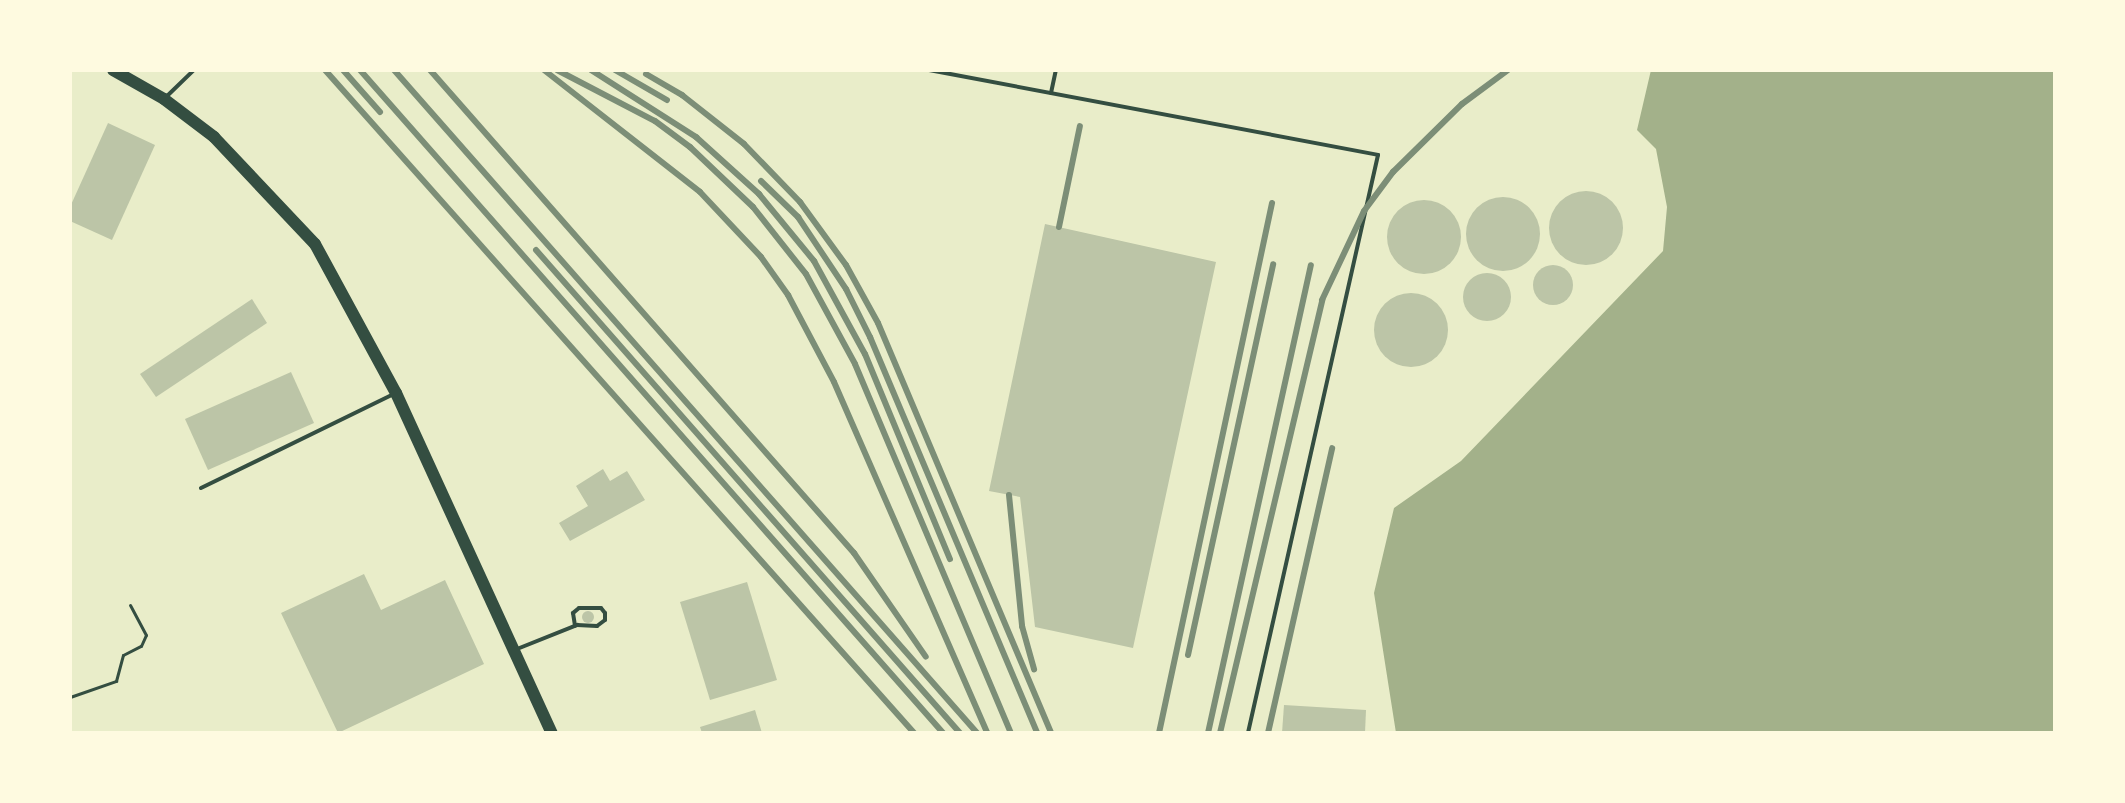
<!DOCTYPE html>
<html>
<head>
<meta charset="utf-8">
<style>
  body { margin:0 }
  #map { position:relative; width:2125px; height:803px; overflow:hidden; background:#e9edc9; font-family:Lato,sans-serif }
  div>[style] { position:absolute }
  .water>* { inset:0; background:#a3b18a }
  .building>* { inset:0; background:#bcc5a7 }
  .round { border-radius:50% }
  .path>* { height:3px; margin:-1.5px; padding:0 1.5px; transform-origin:1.5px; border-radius:1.5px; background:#344e41 }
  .service>* { height:4px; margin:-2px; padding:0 2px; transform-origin:2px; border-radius:2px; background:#344e41 }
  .secondary>* { height:12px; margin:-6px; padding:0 6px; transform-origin:6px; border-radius:6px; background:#344e41 }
  .rail>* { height:6px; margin:-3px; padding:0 3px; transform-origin:3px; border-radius:3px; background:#7c8e77 }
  span { translate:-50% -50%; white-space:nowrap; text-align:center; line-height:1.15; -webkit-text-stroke:8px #fefae0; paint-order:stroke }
  .frame { position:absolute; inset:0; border:72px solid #fefae0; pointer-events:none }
</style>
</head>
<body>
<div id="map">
  <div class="water">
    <i style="clip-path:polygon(1651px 70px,2055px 70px,2055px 733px,1396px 733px,1374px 593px,1394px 508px,1461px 461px,1663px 251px,1667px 207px,1656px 149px,1637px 130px)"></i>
  </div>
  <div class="building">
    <i style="clip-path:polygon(108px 123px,155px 145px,112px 240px,70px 221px,70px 207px)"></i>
    <i class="round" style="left:1549px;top:191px;width:74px;height:74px"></i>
    <i class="round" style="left:1466px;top:197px;width:74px;height:74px"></i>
    <i class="round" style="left:1387px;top:200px;width:74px;height:74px"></i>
    <i style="clip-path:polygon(1045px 224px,1216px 262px,1133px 648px,1035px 627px,1020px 497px,989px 491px)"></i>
    <i class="round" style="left:1533px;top:265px;width:40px;height:40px"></i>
    <i class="round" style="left:1463px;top:273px;width:48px;height:48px"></i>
    <i class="round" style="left:1374px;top:293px;width:74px;height:74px"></i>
    <i style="clip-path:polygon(252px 299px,267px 323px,156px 397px,140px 374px)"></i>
    <i style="clip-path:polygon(291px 372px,314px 423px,208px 470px,185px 419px)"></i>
    <i style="clip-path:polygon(603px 469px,610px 481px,627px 471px,645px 500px,570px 541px,559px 523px,588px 506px,576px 486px)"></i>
    <i style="clip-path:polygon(364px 574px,381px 610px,445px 580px,484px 664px,338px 733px,281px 613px)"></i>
    <i style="clip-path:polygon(747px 582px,777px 680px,710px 700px,680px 602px)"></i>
    <i class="round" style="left:582px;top:611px;width:12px;height:12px"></i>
    <i style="clip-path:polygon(1284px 705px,1366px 710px,1365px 733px,1282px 733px)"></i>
    <i style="clip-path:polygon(755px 710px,762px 733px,702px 733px,700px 727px)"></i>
  </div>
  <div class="path">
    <i style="left:70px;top:697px;width:49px;rotate:-19.2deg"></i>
    <i style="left:116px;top:681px;width:27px;rotate:-75deg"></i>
    <i style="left:123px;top:655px;width:20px;rotate:-27deg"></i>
    <i style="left:141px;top:646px;width:12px;rotate:-66deg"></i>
    <i style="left:146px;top:635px;width:34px;rotate:-118deg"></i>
  </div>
  <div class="service">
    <i style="left:929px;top:70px;width:457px;rotate:10.7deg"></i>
    <i style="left:1378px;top:155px;width:592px;rotate:102.68deg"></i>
    <i style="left:1051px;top:93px;width:24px;rotate:-78deg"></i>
    <i style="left:166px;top:97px;width:39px;rotate:-44deg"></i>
    <i style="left:201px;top:488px;width:215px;rotate:-26deg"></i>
    <i style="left:517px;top:649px;width:65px;rotate:-21.8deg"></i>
    <i style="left:577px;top:625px;width:20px;rotate:3deg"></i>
    <i style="left:597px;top:626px;width:10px;rotate:-37deg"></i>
    <i style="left:605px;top:620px;width:7px;rotate:-90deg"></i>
    <i style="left:605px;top:613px;width:6px;rotate:-129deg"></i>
    <i style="left:601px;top:608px;width:22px;rotate:180deg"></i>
    <i style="left:579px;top:608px;width:8px;rotate:140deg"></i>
    <i style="left:573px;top:613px;width:13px;rotate:81deg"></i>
  </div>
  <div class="secondary">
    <i style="left:113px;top:70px;width:59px;rotate:29.6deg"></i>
    <i style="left:164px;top:99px;width:63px;rotate:37.2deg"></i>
    <i style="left:214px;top:137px;width:147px;rotate:46.7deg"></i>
    <i style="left:315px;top:244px;width:170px;rotate:61.5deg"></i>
    <i style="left:396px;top:393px;width:374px;rotate:65.4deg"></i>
  </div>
  <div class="rail">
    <i style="left:325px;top:70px;width:887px;rotate:48.38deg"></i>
    <i style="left:343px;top:70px;width:56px;rotate:48.6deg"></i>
    <i style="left:360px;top:70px;width:883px;rotate:48.67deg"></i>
    <i style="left:394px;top:70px;width:883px;rotate:48.67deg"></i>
    <i style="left:430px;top:70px;width:643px;rotate:48.72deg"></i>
    <i style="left:854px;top:553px;width:126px;rotate:55.3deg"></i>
    <i style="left:544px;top:70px;width:198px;rotate:38deg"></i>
    <i style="left:700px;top:192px;width:89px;rotate:46.8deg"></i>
    <i style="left:761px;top:257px;width:47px;rotate:54.6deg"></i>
    <i style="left:788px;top:295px;width:98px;rotate:62.1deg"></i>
    <i style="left:834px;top:382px;width:383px;rotate:66.4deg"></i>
    <i style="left:557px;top:70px;width:110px;rotate:27.5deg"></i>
    <i style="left:655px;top:121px;width:44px;rotate:36.6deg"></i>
    <i style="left:690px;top:147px;width:87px;rotate:43.6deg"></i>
    <i style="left:753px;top:207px;width:85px;rotate:51.7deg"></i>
    <i style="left:806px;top:274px;width:102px;rotate:61.4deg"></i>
    <i style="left:855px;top:364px;width:401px;rotate:67.1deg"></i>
    <i style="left:591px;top:70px;width:125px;rotate:32.5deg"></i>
    <i style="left:696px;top:137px;width:85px;rotate:42.1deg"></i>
    <i style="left:759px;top:194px;width:87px;rotate:50.6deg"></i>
    <i style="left:814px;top:261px;width:106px;rotate:61.3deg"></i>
    <i style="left:865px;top:354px;width:222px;rotate:67.5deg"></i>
    <i style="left:615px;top:70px;width:60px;rotate:30deg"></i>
    <i style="left:646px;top:74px;width:42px;rotate:30.3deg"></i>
    <i style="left:682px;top:95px;width:79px;rotate:38.3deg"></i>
    <i style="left:744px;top:144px;width:81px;rotate:46deg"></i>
    <i style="left:800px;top:202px;width:78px;rotate:53.9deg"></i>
    <i style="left:846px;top:265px;width:66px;rotate:61.1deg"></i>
    <i style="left:878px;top:323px;width:445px;rotate:67.1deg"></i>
    <i style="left:761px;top:181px;width:52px;rotate:44.2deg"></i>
    <i style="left:798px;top:217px;width:87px;rotate:56.3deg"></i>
    <i style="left:846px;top:289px;width:54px;rotate:63.4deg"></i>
    <i style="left:870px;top:337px;width:430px;rotate:67.1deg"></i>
    <i style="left:1059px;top:227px;width:103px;rotate:-78.3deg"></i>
    <i style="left:536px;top:250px;width:643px;rotate:48.72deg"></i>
    <i style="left:1009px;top:495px;width:132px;rotate:84.3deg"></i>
    <i style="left:1022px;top:626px;width:45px;rotate:74.4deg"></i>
    <i style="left:1188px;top:655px;width:400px;rotate:-77.7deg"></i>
    <i style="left:1159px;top:733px;width:542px;rotate:-77.96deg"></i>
    <i style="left:1208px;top:733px;width:479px;rotate:-77.6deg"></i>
    <i style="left:1220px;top:733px;width:445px;rotate:-76.7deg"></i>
    <i style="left:1322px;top:300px;width:98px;rotate:-64.7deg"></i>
    <i style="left:1364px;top:211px;width:49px;rotate:-53.4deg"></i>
    <i style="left:1393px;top:172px;width:97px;rotate:-44.6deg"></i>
    <i style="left:1462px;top:104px;width:57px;rotate:-36.5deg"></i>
    <i style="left:1268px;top:733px;width:292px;rotate:-77.3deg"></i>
  </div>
  <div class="frame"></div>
</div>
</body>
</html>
